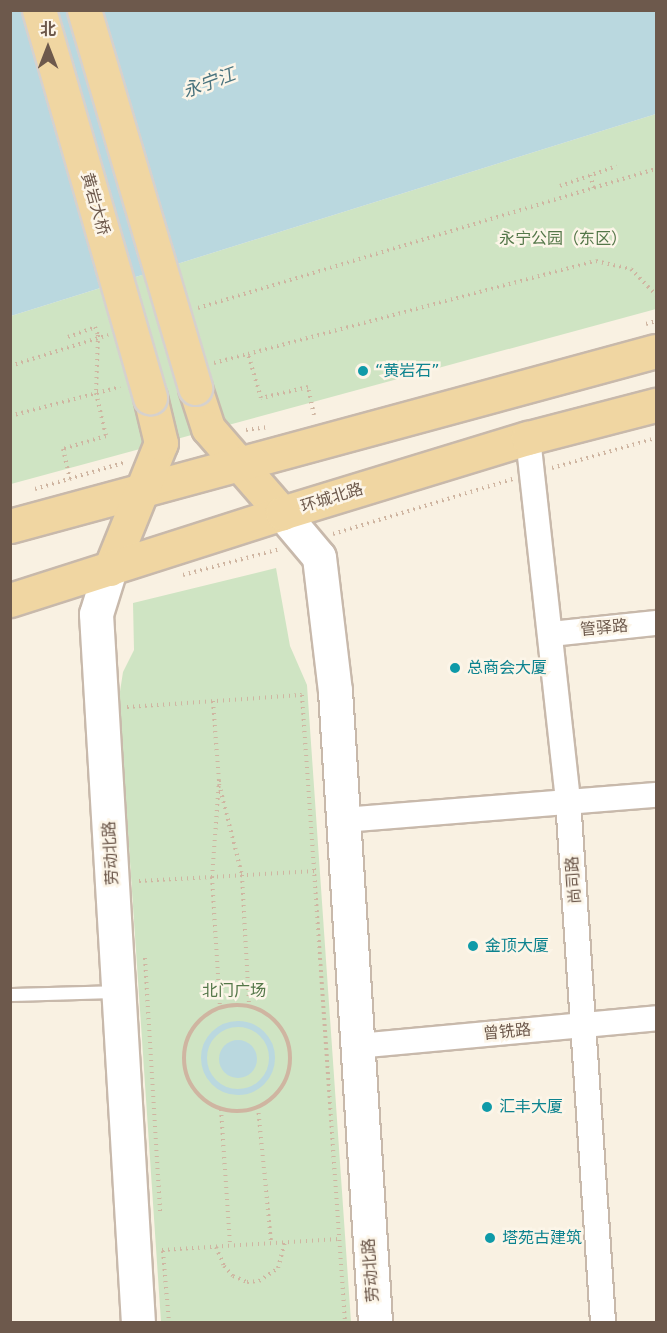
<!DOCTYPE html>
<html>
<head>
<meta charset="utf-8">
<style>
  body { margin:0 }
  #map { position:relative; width:667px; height:1333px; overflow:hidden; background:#f9f1e2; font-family:"DejaVu Sans","Noto Sans SC",sans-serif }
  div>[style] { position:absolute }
  .green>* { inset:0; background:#cfe4c3 }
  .water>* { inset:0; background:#bad8df }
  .round { border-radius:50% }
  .stream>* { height:6px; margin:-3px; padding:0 3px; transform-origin:3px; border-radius:3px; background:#bad8df }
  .stream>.ring { margin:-3px; padding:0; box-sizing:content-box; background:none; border:6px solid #bad8df; border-radius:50% }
  .path>* { height:4px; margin-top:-2px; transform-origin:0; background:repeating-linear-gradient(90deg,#cfb5a1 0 1.5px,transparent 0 6px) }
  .path>.ring { margin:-2px; padding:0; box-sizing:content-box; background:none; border:4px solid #cfb5a1; border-radius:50% }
  .roads { filter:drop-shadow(2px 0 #c8b9ab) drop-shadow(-2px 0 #c8b9ab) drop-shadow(0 2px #c8b9ab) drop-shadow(0 -2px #c8b9ab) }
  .lane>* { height:12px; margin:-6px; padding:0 6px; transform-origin:6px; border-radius:6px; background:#fff }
  .street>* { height:24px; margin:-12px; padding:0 12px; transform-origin:12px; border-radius:12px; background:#fff }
  .secondary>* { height:33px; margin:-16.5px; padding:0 16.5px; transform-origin:16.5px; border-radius:16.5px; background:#fff }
  .primary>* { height:33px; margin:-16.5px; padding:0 16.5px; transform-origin:16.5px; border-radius:16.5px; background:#f0d6a2 }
  .bridges { filter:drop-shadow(2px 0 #d6d1cd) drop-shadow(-2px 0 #d6d1cd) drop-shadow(0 2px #d6d1cd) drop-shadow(0 -2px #d6d1cd) }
  .primary-bridge>* { height:33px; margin:-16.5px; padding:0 16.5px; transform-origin:16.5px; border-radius:16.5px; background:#f0d6a2 }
  .dots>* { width:16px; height:16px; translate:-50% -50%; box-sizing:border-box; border:3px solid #fcf5e8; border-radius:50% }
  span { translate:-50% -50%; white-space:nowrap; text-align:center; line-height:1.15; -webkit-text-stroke:5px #fcf5e8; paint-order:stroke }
  .street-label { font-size:16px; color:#6d594c }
  .park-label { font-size:16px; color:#547749 }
  .culture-label { font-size:16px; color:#0d838f }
  .left { translate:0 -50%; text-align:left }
  .water-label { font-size:18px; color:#49737e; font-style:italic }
  .frame { position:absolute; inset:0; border:12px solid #6d594c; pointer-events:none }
  .north { position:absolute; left:18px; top:18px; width:60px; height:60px; -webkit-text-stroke:4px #fcf5e8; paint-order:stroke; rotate:0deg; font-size:16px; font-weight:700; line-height:24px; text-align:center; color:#6d594c }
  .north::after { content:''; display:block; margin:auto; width:21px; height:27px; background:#6d594c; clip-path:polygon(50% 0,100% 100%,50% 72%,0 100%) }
</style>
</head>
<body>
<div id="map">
  <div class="green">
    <i style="clip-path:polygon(656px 114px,656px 309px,11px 484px,11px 316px)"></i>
    <i style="clip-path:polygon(276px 568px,290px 646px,307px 685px,351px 1322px,161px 1322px,119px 698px,123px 672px,134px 650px,133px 603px)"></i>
  </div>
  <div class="water">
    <i style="clip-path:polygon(11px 11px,656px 11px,656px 114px,11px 316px)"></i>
    <i class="round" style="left:219px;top:1040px;width:38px;height:38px"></i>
  </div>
  <div class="stream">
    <i class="ring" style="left:204px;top:1024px;width:62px;height:62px"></i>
  </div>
  <div class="path">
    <i style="left:590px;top:175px;width:14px;rotate:73deg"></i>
    <i style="left:560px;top:186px;width:60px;rotate:-19.3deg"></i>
    <i style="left:198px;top:308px;width:479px;rotate:-16.9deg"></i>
    <i style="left:646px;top:324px;width:10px;rotate:-17deg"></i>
    <i style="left:68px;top:337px;width:29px;rotate:-20deg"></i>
    <i style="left:95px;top:327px;width:9px;rotate:69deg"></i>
    <i style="left:98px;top:335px;width:58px;rotate:92deg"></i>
    <i style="left:96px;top:393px;width:44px;rotate:76.9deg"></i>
    <i style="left:106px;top:436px;width:45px;rotate:163.2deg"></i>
    <i style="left:63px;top:449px;width:31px;rotate:77deg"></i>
    <i style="left:214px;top:363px;width:35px;rotate:-15deg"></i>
    <i style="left:10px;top:366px;width:103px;rotate:-17.6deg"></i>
    <i style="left:314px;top:415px;width:29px;rotate:-102deg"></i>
    <i style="left:308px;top:387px;width:48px;rotate:166.8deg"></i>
    <i style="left:261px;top:398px;width:46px;rotate:-106.5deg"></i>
    <i style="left:248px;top:354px;width:360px;rotate:-15deg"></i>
    <i style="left:596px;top:261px;width:36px;rotate:13deg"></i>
    <i style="left:631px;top:269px;width:36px;rotate:46deg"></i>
    <i style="left:10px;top:416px;width:114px;rotate:-14.8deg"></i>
    <i style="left:246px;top:430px;width:22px;rotate:-8deg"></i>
    <i style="left:552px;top:468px;width:108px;rotate:-16.1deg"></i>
    <i style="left:35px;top:489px;width:95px;rotate:-16.5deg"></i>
    <i style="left:333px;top:534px;width:188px;rotate:-17deg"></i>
    <i style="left:183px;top:575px;width:100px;rotate:-15deg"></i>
    <i style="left:213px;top:701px;width:79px;rotate:85.7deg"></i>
    <i style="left:219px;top:780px;width:97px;rotate:94.1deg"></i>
    <i style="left:212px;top:877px;width:130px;rotate:86.5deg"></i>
    <i style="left:127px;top:707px;width:175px;rotate:-3.9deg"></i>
    <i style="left:302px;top:695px;width:628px;rotate:86.08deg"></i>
    <i style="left:219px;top:784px;width:94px;rotate:75.8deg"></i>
    <i style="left:242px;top:875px;width:130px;rotate:86.9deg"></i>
    <i style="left:139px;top:881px;width:177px;rotate:-3.2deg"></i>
    <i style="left:145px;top:958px;width:256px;rotate:86.6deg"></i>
    <i class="ring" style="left:184px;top:1005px;width:102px;height:102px"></i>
    <i style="left:258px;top:1107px;width:137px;rotate:84.5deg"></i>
    <i style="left:221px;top:1109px;width:137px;rotate:86.2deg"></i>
    <i style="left:216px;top:1247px;width:21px;rotate:67deg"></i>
    <i style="left:224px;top:1266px;width:13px;rotate:48deg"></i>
    <i style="left:233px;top:1276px;width:15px;rotate:23deg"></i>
    <i style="left:247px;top:1282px;width:12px;rotate:-5deg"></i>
    <i style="left:259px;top:1281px;width:23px;rotate:-34deg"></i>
    <i style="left:278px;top:1268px;width:27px;rotate:-75deg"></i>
    <i style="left:162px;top:1250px;width:177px;rotate:-3.6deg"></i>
    <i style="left:163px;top:1251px;width:71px;rotate:85.2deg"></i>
  </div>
  <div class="roads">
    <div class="lane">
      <i style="left:10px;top:995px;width:106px;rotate:-1.6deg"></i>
    </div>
    <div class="street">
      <i style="left:528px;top:438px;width:364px;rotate:83.7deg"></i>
      <i style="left:568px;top:800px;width:523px;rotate:86.16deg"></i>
      <i style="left:551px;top:634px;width:106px;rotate:-6deg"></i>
      <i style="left:343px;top:820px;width:314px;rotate:-4.6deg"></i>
      <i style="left:357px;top:1046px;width:300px;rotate:-5.3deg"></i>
    </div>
    <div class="secondary">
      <i style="left:282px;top:513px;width:57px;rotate:49.9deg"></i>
      <i style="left:319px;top:557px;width:135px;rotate:83.2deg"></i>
      <i style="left:335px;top:691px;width:632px;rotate:86.37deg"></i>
      <i style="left:110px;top:569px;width:47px;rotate:107.3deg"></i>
      <i style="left:96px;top:614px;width:709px;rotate:86.61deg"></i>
    </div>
    <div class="primary">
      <i style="left:195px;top:388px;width:42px;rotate:72deg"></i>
      <i style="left:208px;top:428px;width:113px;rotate:49deg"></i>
      <i style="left:10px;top:526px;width:669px;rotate:-15.16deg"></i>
      <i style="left:110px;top:569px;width:136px;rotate:-68deg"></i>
      <i style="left:161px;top:443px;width:47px;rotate:-103.4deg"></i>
      <i style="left:10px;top:600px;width:286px;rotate:-17.7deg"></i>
      <i style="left:282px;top:513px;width:257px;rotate:-17deg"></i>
      <i style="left:528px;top:438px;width:132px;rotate:-14.5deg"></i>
    </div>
  </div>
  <div class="bridges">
    <div class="primary-bridge">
      <i style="left:39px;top:10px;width:403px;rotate:74deg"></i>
      <i style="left:84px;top:10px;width:394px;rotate:73.6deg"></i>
    </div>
  </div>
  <div class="dots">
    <i style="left:363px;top:371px;background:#0f9aa8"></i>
    <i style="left:455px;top:668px;background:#0f9aa8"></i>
    <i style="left:473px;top:946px;background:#0f9aa8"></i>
    <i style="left:487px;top:1107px;background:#0f9aa8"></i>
    <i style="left:490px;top:1238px;background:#0f9aa8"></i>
  </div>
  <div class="street-label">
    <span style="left:95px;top:204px;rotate:74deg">黄岩大桥</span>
    <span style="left:332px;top:498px;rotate:-17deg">环城北路</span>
    <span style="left:604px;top:628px;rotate:-5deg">管驿路</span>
    <span style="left:111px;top:853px;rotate:-93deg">劳动北路</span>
    <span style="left:574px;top:880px;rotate:-94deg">尚司路</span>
    <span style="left:507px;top:1032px;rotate:-5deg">曾铣路</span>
    <span style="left:371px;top:1270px;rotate:-94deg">劳动北路</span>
  </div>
  <div class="park-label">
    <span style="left:563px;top:239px">永宁公园（东区）</span>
    <span style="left:234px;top:991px">北门广场</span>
  </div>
  <div class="culture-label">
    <span class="left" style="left:375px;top:371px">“黄岩石”</span>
    <span class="left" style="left:467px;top:668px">总商会大厦</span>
    <span class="left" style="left:485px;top:946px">金顶大厦</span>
    <span class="left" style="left:499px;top:1107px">汇丰大厦</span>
    <span class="left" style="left:502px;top:1238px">塔苑古建筑</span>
  </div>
  <div class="water-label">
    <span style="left:209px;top:83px;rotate:-20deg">永宁江</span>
  </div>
  <div class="frame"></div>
  <div class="north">北</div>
</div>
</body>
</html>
